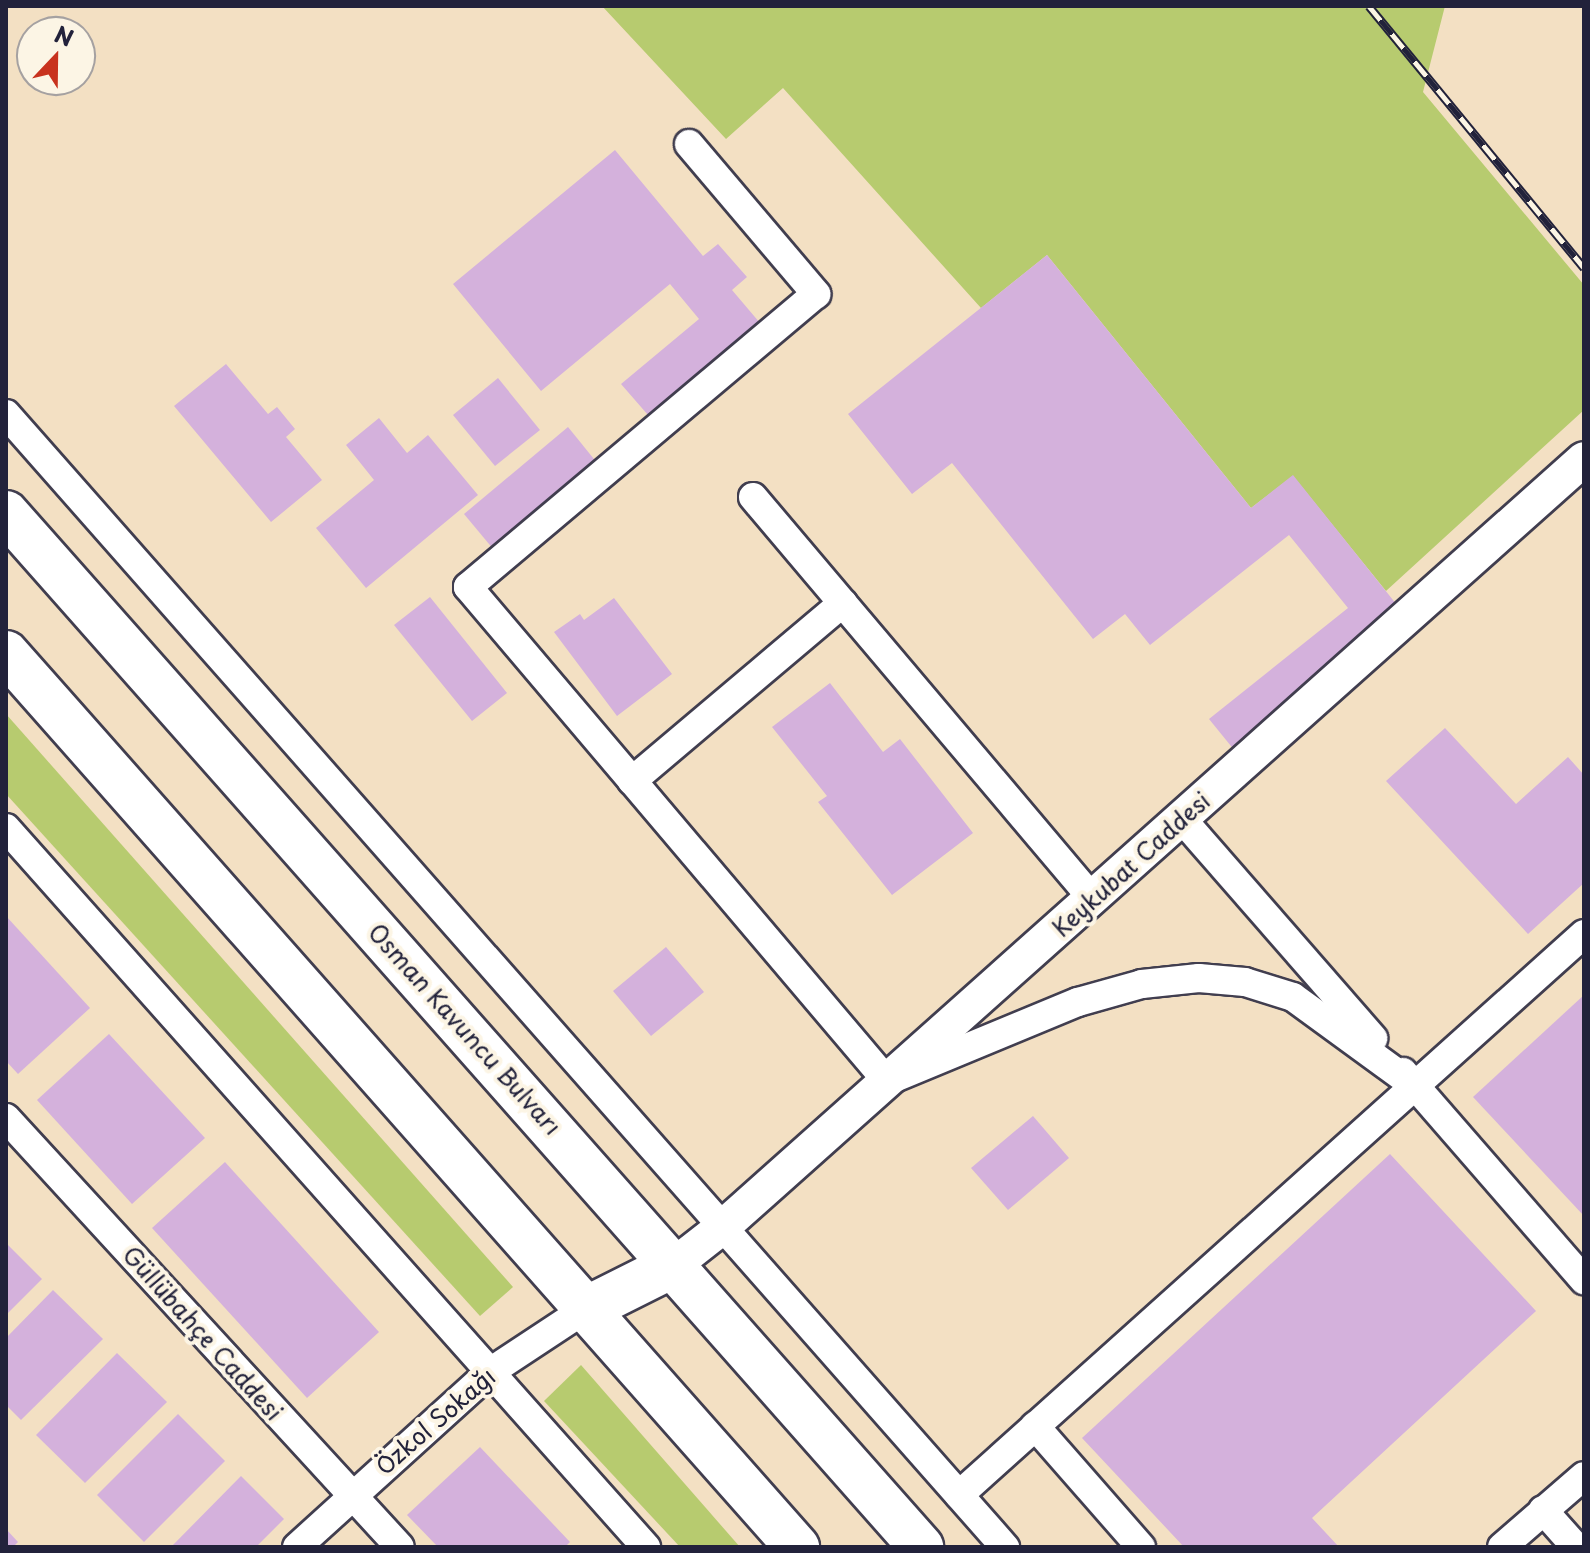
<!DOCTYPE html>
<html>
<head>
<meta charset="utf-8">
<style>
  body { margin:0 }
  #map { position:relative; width:1590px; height:1553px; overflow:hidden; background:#f3e0c3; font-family:"Playpen Sans",sans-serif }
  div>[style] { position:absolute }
  .green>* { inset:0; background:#b7cb6f }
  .building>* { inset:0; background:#d4b1dc }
  .roads { filter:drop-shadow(2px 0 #413e4f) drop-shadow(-2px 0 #413e4f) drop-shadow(0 2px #413e4f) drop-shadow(0 -2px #413e4f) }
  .minor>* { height:28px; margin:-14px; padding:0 14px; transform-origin:14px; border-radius:14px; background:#fff }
  .tertiary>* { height:34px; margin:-17px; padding:0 17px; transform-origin:17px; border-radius:17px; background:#fff }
  .trunk>* { height:44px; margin:-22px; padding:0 22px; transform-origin:22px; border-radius:22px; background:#fff }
  .rail>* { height:9px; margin-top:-4.5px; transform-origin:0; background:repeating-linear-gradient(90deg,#fcf5e5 0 18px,#22223b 0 36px); box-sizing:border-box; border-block:2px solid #22223b }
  span { translate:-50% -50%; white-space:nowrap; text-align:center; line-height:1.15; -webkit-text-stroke:8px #fcf5e5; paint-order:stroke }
  .street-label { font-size:24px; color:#22223b }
  .frame { position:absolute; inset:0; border:8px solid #22223b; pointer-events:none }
  .north { position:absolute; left:16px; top:16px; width:80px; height:80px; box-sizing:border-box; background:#fcf5e5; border:2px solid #a5a1a1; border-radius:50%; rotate:22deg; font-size:22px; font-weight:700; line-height:32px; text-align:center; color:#22223b }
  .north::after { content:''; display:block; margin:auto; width:28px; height:36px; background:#c8321e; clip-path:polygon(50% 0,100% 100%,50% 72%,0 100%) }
</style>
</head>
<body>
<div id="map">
  <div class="green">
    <i style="clip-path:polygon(602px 6px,1445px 6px,1423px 92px,1584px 285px,1584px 410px,1386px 591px,1293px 476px,1251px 508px,1047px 255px,981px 308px,783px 88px,726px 139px)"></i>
    <i style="clip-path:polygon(6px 714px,513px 1287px,480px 1316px,6px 794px)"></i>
    <i style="clip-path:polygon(581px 1365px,740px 1547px,680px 1547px,544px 1401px)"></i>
  </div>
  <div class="building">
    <i style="clip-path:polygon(615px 150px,703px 256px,718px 244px,747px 277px,732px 290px,760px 323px,648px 415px,621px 384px,699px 319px,670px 284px,541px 391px,453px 284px)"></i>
    <i style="clip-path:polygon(1047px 255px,1251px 508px,1293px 475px,1405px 615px,1235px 751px,1209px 719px,1348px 608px,1289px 535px,1150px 645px,1125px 614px,1093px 639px,952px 463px,912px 494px,848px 414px)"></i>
    <i style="clip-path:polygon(226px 364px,268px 414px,277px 407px,295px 429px,286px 437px,322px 480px,271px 522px,174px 406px)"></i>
    <i style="clip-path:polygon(498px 378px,540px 430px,495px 466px,453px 415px)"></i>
    <i style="clip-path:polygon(379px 418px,407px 453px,428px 435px,478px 495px,366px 588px,316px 528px,374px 480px,346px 445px)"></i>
    <i style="clip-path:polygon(568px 427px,598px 464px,494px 550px,464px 514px)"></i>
    <i style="clip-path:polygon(430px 597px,507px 693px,472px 721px,394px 625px)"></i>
    <i style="clip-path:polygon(614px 598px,672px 674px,617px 716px,554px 632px,580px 614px,584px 620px)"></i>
    <i style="clip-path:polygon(830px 683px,883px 752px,900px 739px,973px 833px,892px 895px,818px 802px,827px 796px,772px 727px)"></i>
    <i style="clip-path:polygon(1445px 728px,1516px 804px,1568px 757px,1584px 775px,1584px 883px,1528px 934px,1386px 781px)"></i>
    <i style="clip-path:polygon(6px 916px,90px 1008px,18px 1074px,6px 1061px)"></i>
    <i style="clip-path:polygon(666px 947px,704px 992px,651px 1036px,613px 991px)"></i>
    <i style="clip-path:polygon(1584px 995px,1584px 1216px,1473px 1097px)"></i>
    <i style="clip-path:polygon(109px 1034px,205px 1138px,132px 1204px,37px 1100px)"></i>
    <i style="clip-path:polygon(1033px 1116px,1069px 1158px,1008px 1210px,971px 1168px)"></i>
    <i style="clip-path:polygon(1390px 1154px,1536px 1311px,1312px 1518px,1339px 1547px,1184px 1547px,1082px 1438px)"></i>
    <i style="clip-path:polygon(225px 1162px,379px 1332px,307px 1398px,152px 1228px)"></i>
    <i style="clip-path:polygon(6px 1243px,42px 1279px,6px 1315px)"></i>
    <i style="clip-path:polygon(53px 1290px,103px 1339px,21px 1420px,6px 1405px,6px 1338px)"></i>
    <i style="clip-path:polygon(117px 1353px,167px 1402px,85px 1483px,36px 1435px)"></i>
    <i style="clip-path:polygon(178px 1414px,225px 1461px,144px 1542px,97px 1495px)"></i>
    <i style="clip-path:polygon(480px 1447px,570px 1542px,565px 1547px,438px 1547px,407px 1515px)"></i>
    <i style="clip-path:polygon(241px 1476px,284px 1519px,256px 1547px,171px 1547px)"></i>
    <i style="clip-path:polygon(6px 1529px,18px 1542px,13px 1547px,6px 1547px)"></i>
  </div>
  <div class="roads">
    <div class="minor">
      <i style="left:689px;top:144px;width:197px;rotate:49.7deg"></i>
      <i style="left:816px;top:294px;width:455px;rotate:139.9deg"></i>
      <i style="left:468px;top:587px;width:648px;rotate:49.7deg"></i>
      <i style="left:887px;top:1081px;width:207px;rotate:-22.5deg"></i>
      <i style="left:1078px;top:1002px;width:66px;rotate:-15.7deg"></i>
      <i style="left:1142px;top:984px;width:57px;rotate:-6deg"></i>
      <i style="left:1199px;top:978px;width:46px;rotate:5deg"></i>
      <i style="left:1245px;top:982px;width:50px;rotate:17.4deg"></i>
      <i style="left:1293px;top:997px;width:151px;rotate:36.1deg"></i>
      <i style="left:6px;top:414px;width:1511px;rotate:48.6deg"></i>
      <i style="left:753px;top:497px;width:525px;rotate:49.79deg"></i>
      <i style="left:632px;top:781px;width:276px;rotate:-40.2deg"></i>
      <i style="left:1182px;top:819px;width:291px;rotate:48.9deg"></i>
      <i style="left:6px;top:828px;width:963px;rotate:48.33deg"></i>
      <i style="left:1403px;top:1072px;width:276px;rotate:49deg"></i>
      <i style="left:6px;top:1118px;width:582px;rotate:47.44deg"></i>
      <i style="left:1035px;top:1426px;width:161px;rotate:48.8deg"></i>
      <i style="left:959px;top:1495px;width:840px;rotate:-41.91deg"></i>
      <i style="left:1543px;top:1510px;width:50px;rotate:48.3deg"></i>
      <i style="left:297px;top:1547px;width:261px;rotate:-42.2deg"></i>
      <i style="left:490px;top:1372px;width:113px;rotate:-33.4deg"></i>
      <i style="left:1502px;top:1547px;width:108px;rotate:-40.9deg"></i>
    </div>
    <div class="tertiary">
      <i style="left:674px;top:1265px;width:63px;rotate:-38deg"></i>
      <i style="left:724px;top:1226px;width:1152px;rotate:-41.73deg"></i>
    </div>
    <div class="trunk">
      <i style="left:6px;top:513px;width:1381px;rotate:48.49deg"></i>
      <i style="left:6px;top:653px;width:1194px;rotate:48.5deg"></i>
      <i style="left:584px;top:1310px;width:101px;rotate:-26.6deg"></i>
    </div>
  </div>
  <div class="rail">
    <i style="left:1369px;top:6px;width:339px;rotate:50.6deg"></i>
  </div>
  <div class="street-label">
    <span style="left:1131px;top:864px;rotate:-42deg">Keykubat Caddesi</span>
    <span style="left:465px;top:1029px;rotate:48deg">Osman Kavuncu Bulvarı</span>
    <span style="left:203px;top:1333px;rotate:48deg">Güllübahçe Caddesi</span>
    <span style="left:435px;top:1421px;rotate:-41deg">Özkol Sokağı</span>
  </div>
  <div class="frame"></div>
  <div class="north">N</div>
</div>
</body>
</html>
